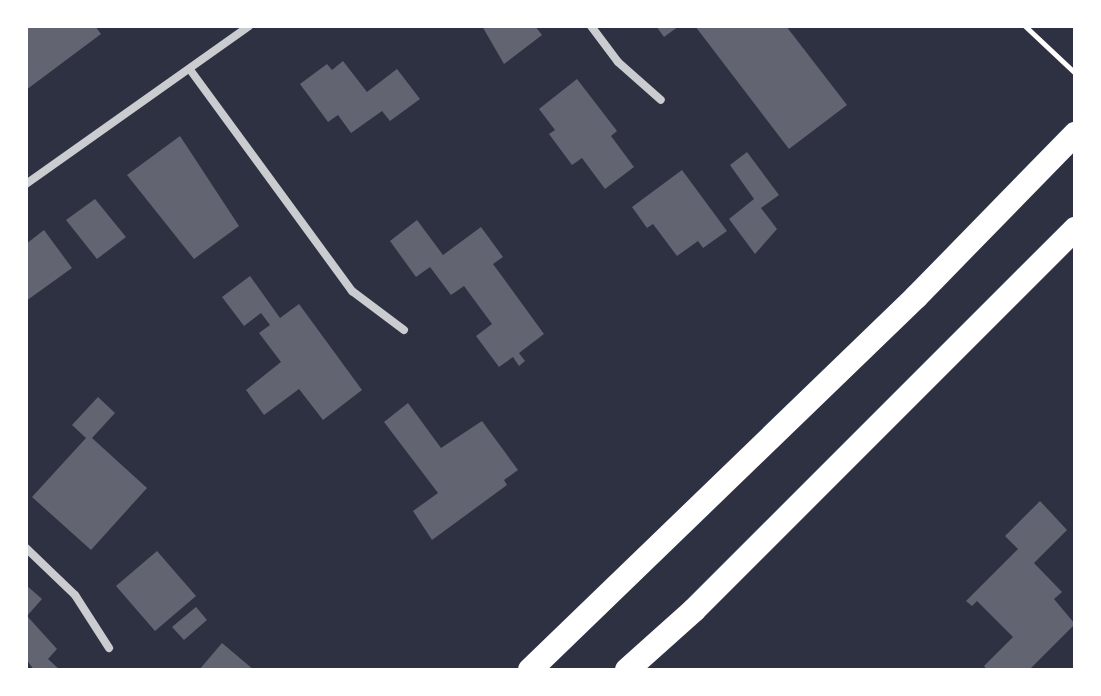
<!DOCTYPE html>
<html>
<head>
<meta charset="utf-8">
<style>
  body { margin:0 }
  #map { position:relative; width:1101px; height:696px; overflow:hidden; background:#2d3142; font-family:"Varela Round",sans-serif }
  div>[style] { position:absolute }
  .building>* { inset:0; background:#626471 }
  .path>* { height:5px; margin:-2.5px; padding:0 2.5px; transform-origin:2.5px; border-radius:2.5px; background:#fff }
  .minor>* { height:8px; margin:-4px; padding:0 4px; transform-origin:4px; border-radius:4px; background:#caccd0 }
  .motorway>* { height:24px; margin:-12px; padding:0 12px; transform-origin:12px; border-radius:12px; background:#fff }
  span { translate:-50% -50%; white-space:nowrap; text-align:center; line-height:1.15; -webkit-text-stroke:8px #fff; paint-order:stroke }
  .frame { position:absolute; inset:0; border:28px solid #fff; pointer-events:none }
</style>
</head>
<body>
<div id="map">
  <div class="building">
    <i style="clip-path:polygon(26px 26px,95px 26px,101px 34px,26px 90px)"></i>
    <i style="clip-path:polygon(482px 26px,535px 26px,542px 35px,504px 64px)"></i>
    <i style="clip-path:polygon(656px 26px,679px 26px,664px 37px)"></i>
    <i style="clip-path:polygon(695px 26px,786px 26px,847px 105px,789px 149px)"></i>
    <i style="clip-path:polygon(343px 61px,367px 92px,397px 69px,420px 99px,390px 121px,382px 111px,351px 133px,338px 115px,328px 122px,300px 84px,327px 64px,332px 70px)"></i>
    <i style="clip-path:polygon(577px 79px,617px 131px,611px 136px,634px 167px,605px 189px,582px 158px,572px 165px,549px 134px,555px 130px,539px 109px)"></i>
    <i style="clip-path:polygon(180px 136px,239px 226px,194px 259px,127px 175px)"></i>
    <i style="clip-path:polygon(747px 152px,779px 195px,761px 208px,777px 229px,755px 254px,729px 219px,754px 199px,730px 165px)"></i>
    <i style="clip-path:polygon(682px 170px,727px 231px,703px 248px,698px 241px,677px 256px,653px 224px,647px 228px,632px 207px)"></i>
    <i style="clip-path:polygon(95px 199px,126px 237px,97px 259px,66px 220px)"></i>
    <i style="clip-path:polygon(417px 220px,443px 255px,481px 227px,503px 257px,493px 264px,544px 334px,519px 353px,525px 361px,519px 366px,513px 357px,499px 367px,476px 336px,492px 324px,464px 286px,451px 295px,430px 267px,416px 277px,390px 241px)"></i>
    <i style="clip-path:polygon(44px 230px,72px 268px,26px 301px,26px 244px)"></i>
    <i style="clip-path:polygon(250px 276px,280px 318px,299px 304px,362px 390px,323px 420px,299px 389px,264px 415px,246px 390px,281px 362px,259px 333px,270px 325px,261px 313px,244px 326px,222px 297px)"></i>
    <i style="clip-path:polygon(98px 397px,115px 413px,92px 438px,147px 488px,91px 550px,32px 497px,86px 438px,72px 425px)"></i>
    <i style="clip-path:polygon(408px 403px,441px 448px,482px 421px,518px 470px,504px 480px,507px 485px,432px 540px,413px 511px,438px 493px,384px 422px)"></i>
    <i style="clip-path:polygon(1040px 501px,1067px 530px,1034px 563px,1062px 592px,1054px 599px,1075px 624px,1029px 670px,987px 670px,984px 666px,1013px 637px,977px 601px,972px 606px,966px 601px,1018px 549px,1005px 536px)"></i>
    <i style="clip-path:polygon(157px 551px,196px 596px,155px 631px,116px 586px)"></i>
    <i style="clip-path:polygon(26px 585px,42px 599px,27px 616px,57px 649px,48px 659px,60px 670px,34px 670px,26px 659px)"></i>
    <i style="clip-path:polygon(196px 607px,207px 620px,184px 640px,172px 627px)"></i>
    <i style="clip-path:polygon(222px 643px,254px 670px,199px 670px)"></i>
  </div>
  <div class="path">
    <i style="left:1025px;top:26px;width:69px;rotate:43.2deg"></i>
  </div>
  <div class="minor">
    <i style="left:591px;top:26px;width:45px;rotate:53.1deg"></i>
    <i style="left:618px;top:62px;width:57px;rotate:41.5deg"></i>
    <i style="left:191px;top:71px;width:273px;rotate:53.8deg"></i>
    <i style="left:352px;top:291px;width:65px;rotate:36.9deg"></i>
    <i style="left:26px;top:184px;width:273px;rotate:-35.3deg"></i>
    <i style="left:26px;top:548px;width:68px;rotate:43.8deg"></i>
    <i style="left:75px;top:595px;width:63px;rotate:57.3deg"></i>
  </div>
  <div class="motorway">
    <i style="left:530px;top:670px;width:537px;rotate:-44.02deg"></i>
    <i style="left:916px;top:297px;width:228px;rotate:-45.7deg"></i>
    <i style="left:627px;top:670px;width:90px;rotate:-41.8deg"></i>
    <i style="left:694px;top:610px;width:539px;rotate:-45deg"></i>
  </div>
  <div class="frame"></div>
</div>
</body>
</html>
